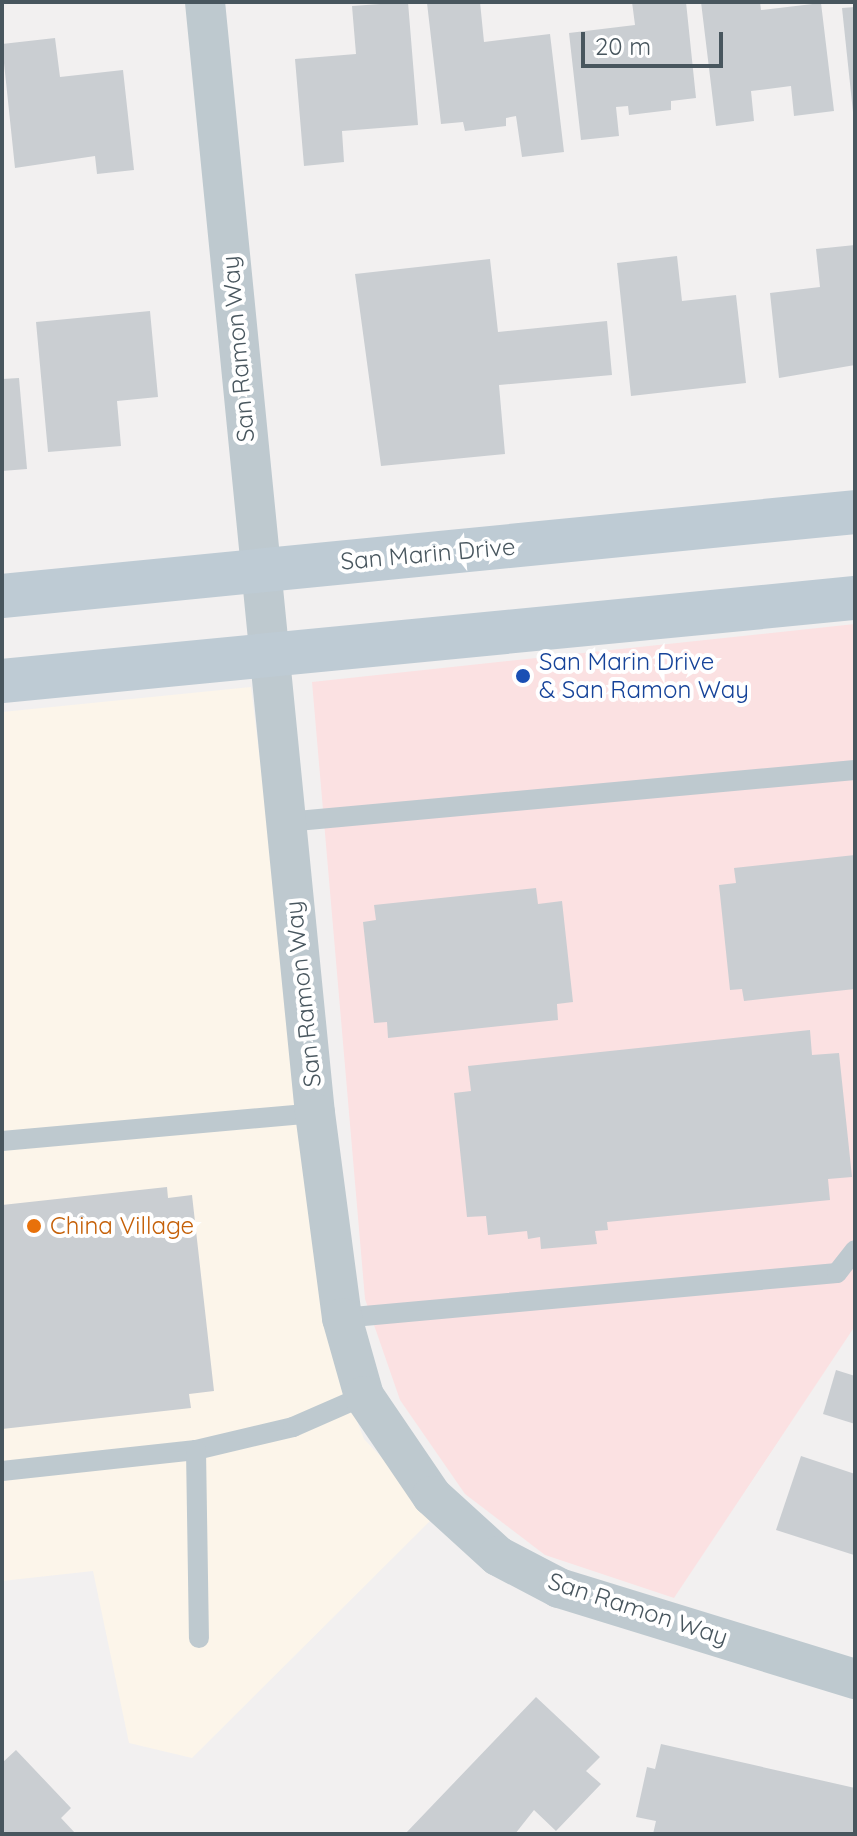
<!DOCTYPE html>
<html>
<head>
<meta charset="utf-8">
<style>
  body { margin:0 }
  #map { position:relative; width:857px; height:1836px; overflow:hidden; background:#f2f0f0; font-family:Quicksand,sans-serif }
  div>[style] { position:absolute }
  .commercial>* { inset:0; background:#fcf5ea }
  .medical>* { inset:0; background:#fbe1e2 }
  .building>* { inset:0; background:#caced2 }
  .lane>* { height:20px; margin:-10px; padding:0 10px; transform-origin:10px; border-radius:10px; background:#bec9cf }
  .street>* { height:40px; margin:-20px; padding:0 20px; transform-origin:20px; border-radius:20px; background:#bec9cf }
  .secondary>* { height:44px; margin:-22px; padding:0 22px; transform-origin:22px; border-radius:22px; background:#becbd4 }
  .dots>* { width:22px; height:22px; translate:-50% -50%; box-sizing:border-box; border:4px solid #fff; border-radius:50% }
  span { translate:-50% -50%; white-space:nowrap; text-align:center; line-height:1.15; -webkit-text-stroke:8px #fff; paint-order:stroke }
  .street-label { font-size:24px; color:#48565e }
  .transit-label { font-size:24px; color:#164399 }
  .left { translate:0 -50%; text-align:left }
  .food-label { font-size:24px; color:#c56008 }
  .frame { position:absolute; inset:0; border:4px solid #48565e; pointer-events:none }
  .scale { position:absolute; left:581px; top:32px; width:142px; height:36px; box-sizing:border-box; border:4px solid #48565e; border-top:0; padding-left:10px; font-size:24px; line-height:28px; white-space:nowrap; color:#48565e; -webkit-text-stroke:6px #fff; paint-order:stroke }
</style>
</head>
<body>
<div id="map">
  <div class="commercial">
    <i style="clip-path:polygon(251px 687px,334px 1362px,364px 1439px,436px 1515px,192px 1758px,129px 1743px,93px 1571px,2px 1581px,2px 712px)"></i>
  </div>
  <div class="medical">
    <i style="clip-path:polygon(855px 624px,855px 1326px,674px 1598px,545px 1555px,465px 1494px,400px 1400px,365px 1299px,312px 682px)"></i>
  </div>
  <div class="building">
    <i style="clip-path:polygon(408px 2px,418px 125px,342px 131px,344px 162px,304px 166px,295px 59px,356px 54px,352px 6px)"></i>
    <i style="clip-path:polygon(480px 2px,484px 42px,550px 34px,564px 152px,522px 157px,516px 116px,506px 118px,506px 126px,465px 131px,463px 122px,441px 124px,427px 3px)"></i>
    <i style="clip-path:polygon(632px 2px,686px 2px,696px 98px,671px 101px,671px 110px,629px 115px,628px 106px,616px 107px,619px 136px,581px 140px,569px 33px,635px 25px)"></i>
    <i style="clip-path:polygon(701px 2px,760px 2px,761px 10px,821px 3px,834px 111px,794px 116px,791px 86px,751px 91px,754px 121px,716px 126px)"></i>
    <i style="clip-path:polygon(855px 7px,855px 112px,853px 112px,842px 8px)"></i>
    <i style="clip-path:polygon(55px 38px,60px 77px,123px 70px,134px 170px,97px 174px,95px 156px,15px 168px,2px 44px)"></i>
    <i style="clip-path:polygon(855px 245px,855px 365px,779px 378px,770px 293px,820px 287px,816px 249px)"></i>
    <i style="clip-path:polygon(677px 256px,682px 301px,736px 295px,746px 383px,631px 396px,617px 263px)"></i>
    <i style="clip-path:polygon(490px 259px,498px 332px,607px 321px,612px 375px,499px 385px,505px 454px,381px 466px,355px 274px)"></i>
    <i style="clip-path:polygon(150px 311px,158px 397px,117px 401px,121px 446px,48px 452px,36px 322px)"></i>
    <i style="clip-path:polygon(19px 378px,27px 469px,2px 471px,2px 379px)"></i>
    <i style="clip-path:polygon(855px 855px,855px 989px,744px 1001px,742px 989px,730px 990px,719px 885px,736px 883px,734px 868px)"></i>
    <i style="clip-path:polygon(536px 888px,538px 904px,562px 901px,573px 1002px,557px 1004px,558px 1020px,388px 1038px,387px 1022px,374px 1023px,363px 922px,376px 920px,374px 905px)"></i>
    <i style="clip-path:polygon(810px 1030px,812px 1055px,839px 1053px,852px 1177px,828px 1179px,830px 1200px,607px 1222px,608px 1230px,595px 1231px,597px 1244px,541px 1249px,540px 1237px,528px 1239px,527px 1231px,488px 1235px,486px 1216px,467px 1217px,454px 1093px,471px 1091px,468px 1066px)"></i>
    <i style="clip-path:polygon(167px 1187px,168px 1198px,192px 1195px,214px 1391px,189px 1394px,191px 1408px,2px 1429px,2px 1205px)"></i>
    <i style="clip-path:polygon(836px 1370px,855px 1376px,855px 1424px,823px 1414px)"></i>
    <i style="clip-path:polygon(801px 1456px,855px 1474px,854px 1555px,776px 1530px)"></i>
    <i style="clip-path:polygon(536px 1697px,600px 1757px,586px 1771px,601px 1784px,556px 1831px,534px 1810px,515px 1834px,405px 1834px)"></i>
    <i style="clip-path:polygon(661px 1744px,855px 1788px,855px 1834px,653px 1834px,656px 1821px,636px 1817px,647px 1767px,655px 1769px)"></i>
    <i style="clip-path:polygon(16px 1750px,71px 1808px,61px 1818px,76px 1834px,2px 1834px,2px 1763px)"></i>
  </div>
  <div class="lane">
    <i style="left:286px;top:822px;width:571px;rotate:-5.22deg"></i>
    <i style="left:2px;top:1141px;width:314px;rotate:-5.1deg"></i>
    <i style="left:342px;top:1318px;width:497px;rotate:-5.2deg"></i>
    <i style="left:837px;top:1273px;width:29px;rotate:-52deg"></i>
    <i style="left:196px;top:1450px;width:100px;rotate:-13.3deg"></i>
    <i style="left:293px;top:1427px;width:77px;rotate:-23.6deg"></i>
    <i style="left:2px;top:1471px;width:195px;rotate:-6.2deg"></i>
    <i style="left:196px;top:1450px;width:188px;rotate:89.1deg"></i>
  </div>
  <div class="street">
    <i style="left:205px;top:2px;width:1116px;rotate:84.35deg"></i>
    <i style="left:315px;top:1113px;width:207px;rotate:82.5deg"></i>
    <i style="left:342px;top:1318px;width:81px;rotate:74.2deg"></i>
    <i style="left:364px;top:1396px;width:121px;rotate:55.8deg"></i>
    <i style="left:432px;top:1496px;width:89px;rotate:42.3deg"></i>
    <i style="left:498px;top:1556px;width:69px;rotate:27.7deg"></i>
    <i style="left:559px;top:1588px;width:310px;rotate:17.1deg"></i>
  </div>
  <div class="secondary">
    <i style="left:2px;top:596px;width:857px;rotate:-5.62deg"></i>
    <i style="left:2px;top:681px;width:857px;rotate:-5.56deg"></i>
  </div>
  <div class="dots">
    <i style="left:523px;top:676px;background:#1a4fb4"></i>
    <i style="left:34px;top:1226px;background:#e8710a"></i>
  </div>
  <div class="street-label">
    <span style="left:238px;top:349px;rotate:-95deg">San Ramon Way</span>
    <span style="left:428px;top:554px;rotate:-5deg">San Marin Drive</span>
    <span style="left:303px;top:994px;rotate:-96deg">San Ramon Way</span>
    <span style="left:638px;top:1609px;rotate:18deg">San Ramon Way</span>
  </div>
  <div class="transit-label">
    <span class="left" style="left:539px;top:676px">San Marin Drive<br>&amp; San Ramon Way</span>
  </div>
  <div class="food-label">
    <span class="left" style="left:50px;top:1226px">China Village</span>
  </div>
  <div class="frame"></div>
  <div class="scale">20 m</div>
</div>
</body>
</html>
